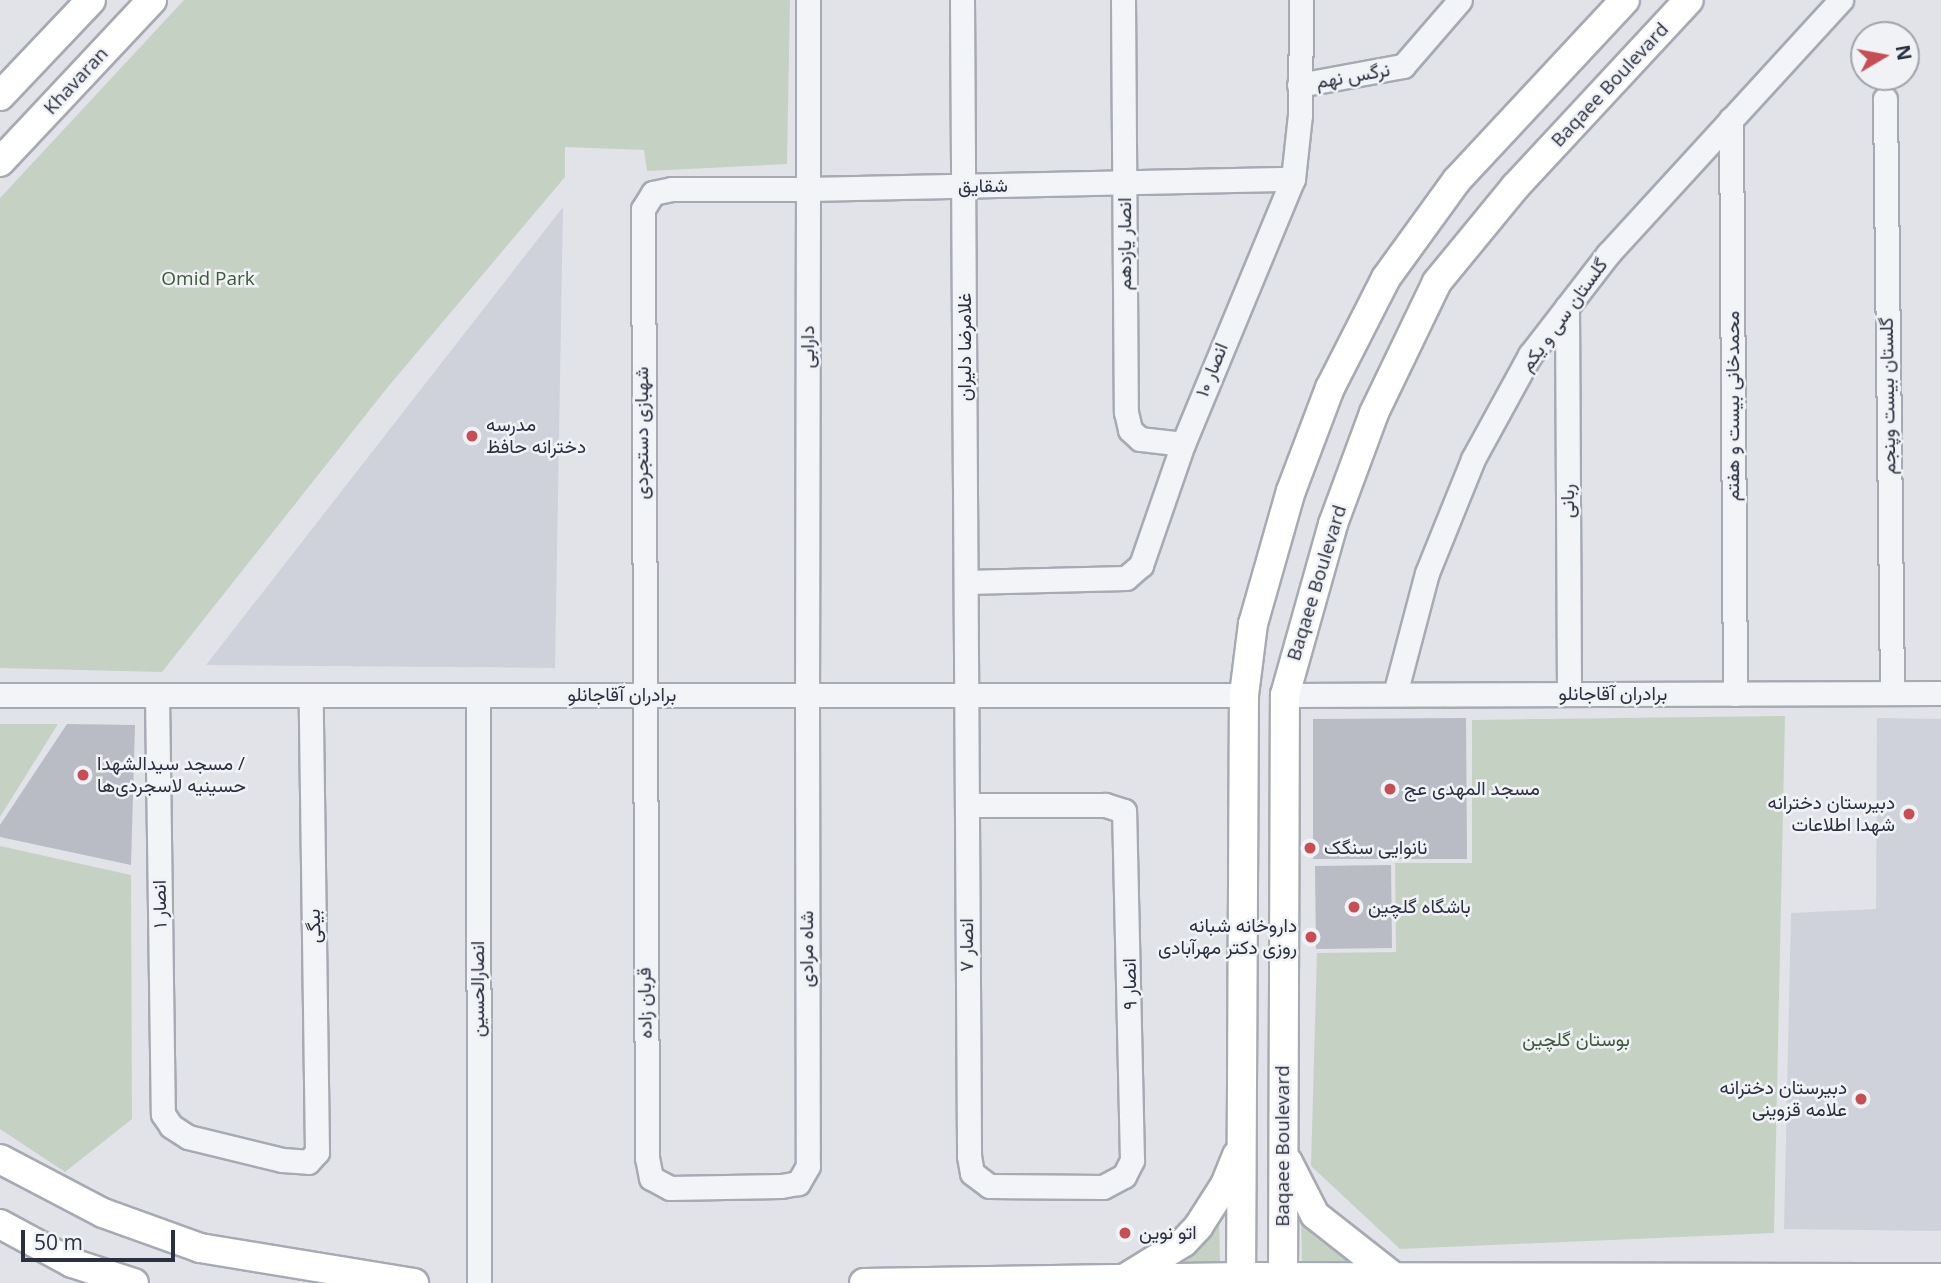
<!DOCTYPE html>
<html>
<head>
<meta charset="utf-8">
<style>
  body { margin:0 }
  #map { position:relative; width:1941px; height:1283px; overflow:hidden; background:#e1e3e9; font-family:"Open Sans",Vazirmatn,sans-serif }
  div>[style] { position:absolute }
  .built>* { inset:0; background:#cfd2da }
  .green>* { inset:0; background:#c5d2c3 }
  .building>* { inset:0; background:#b9bcc5 }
  .roads { filter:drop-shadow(2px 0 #a6aab3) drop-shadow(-2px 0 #a6aab3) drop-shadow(0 2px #a6aab3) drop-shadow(0 -2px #a6aab3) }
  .minor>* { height:23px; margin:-11.5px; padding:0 11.5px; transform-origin:11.5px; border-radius:11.5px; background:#f3f4f7 }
  .major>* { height:28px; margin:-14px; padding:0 14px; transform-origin:14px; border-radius:14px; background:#fff }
  .dots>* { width:19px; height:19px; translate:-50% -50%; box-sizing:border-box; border:4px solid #f0f2f6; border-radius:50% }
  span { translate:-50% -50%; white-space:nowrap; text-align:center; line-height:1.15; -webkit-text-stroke:5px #f0f2f6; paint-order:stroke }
  .street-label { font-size:19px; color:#2a303f }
  .park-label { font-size:19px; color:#3b5a39 }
  .poi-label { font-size:19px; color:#2a303f }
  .left { translate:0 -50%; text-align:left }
  .right { translate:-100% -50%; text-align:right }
  .north { position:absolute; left:1850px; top:21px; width:70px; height:70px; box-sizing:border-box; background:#f0f2f6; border:2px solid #a1a4ad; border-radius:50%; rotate:80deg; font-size:19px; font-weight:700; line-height:28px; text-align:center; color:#2a303f }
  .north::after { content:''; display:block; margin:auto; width:24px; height:32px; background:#c54f54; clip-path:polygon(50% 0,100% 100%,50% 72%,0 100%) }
  .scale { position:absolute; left:21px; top:1230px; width:154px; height:32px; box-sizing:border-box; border:4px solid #2a303f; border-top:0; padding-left:9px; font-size:21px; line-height:24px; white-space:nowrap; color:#2a303f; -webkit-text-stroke:5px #f0f2f6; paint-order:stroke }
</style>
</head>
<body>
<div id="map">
  <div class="built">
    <i style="clip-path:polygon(563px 207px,555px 668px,206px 665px)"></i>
    <i style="clip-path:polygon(1877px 718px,1941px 719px,1941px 1231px,1784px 1229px,1791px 913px,1876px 909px)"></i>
  </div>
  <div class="green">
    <i style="clip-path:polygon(184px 0,790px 0,787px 164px,647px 171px,644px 150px,565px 147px,565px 177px,387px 388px,162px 672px,0 668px,0 198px)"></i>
    <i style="clip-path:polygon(1785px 716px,1774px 1233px,1400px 1249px,1311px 1166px,1317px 953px,1396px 952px,1395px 863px,1472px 863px,1472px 720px)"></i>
    <i style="clip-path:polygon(0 724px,58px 724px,0 817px)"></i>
    <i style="clip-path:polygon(0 846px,131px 875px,132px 1119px,65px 1172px,0 1129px)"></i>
    <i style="clip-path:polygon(1301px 1212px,1357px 1263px,1302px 1264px)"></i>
    <i style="clip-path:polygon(1219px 1213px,1220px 1263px,1161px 1266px)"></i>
  </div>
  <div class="building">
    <i style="clip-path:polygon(1466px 718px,1467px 859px,1313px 859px,1313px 719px)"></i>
    <i style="clip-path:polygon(67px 724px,135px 725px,131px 865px,0 837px,0 825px)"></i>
    <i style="clip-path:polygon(1391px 865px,1392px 948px,1316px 949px,1315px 866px)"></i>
  </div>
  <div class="roads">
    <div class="minor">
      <i style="left:808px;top:0;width:189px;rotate:90deg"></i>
      <i style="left:808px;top:189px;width:506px;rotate:90.11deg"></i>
      <i style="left:807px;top:695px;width:471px;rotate:89.9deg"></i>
      <i style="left:808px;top:1166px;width:20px;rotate:120deg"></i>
      <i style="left:798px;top:1183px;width:17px;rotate:170deg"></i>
      <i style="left:781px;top:1186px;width:111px;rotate:179deg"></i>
      <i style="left:670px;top:1188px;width:21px;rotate:-152deg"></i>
      <i style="left:651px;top:1178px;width:20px;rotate:-101deg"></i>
      <i style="left:647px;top:1158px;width:949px;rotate:-90.24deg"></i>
      <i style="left:643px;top:209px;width:19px;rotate:-58deg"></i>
      <i style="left:653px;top:193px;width:19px;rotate:-12deg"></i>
      <i style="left:672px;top:189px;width:136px"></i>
      <i style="left:808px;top:189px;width:485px;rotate:-1.2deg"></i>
      <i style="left:962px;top:0;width:1156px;rotate:89.65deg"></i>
      <i style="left:969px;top:1156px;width:17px;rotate:80deg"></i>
      <i style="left:972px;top:1173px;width:21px;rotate:37deg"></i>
      <i style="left:989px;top:1186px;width:114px;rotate:0.5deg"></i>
      <i style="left:1103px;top:1187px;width:24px;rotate:-28deg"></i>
      <i style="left:1124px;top:1176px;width:18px;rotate:-63deg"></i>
      <i style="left:1132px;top:1160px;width:349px;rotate:-91.3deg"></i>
      <i style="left:1124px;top:811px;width:20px;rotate:-162deg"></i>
      <i style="left:1105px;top:805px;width:138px;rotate:180deg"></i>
      <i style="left:1123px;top:0;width:412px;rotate:89.6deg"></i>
      <i style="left:1126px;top:412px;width:18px;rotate:77deg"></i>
      <i style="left:1130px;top:430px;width:13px;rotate:42deg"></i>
      <i style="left:1140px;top:439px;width:43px;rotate:6.6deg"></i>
      <i style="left:1299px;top:85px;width:106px;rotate:-10.4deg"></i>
      <i style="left:1403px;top:66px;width:87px;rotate:-49.2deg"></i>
      <i style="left:1885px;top:99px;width:594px;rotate:89.32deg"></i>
      <i style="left:1731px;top:119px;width:575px;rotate:89.6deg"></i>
      <i style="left:1567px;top:307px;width:387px;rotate:89.7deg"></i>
      <i style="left:966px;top:582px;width:160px;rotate:-1.4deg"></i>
      <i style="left:1126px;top:578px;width:20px;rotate:-41deg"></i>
      <i style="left:1141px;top:565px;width:128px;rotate:-70.9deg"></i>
      <i style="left:1183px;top:444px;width:287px;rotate:-67.5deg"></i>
      <i style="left:1293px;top:179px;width:64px;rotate:-83.8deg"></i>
      <i style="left:1300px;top:115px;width:115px;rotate:-89.5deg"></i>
      <i style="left:1395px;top:694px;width:125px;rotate:-75.2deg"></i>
      <i style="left:1427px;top:573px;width:123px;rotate:-68deg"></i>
      <i style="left:1473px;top:459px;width:119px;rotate:-61.3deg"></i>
      <i style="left:1530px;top:355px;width:128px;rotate:-52.3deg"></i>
      <i style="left:1608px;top:254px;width:345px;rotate:-47.5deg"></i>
      <i style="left:0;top:695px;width:1244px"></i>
      <i style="left:157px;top:695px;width:419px;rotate:89.2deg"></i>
      <i style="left:163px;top:1114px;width:14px;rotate:56deg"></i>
      <i style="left:171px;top:1126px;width:20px;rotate:33deg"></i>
      <i style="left:188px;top:1137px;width:97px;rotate:13.7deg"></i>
      <i style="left:282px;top:1160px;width:26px;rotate:4deg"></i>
      <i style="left:308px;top:1162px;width:13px;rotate:-48deg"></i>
      <i style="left:317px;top:1152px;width:457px;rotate:-90.8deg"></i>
      <i style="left:478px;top:695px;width:588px;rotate:89.9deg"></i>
      <i style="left:1285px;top:695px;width:656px;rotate:-0.17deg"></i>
    </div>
    <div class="major">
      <i style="left:0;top:96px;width:132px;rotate:-46.5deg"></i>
      <i style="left:0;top:162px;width:222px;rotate:-46.8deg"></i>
      <i style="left:0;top:1159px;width:116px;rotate:27.7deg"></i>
      <i style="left:103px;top:1213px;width:103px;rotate:19.8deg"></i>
      <i style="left:200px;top:1248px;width:217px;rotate:9.3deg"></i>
      <i style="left:1288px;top:1162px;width:59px;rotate:63deg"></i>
      <i style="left:1315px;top:1215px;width:102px;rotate:38.2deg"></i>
      <i style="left:0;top:1224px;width:82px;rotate:28.4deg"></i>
      <i style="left:72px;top:1263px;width:65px;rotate:17.9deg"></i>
      <i style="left:1124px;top:1279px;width:70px;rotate:-31.7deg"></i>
      <i style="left:1184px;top:1242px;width:21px;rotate:-47deg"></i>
      <i style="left:1198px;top:1227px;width:50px;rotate:-57.3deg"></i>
      <i style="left:1225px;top:1185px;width:32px;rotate:-68deg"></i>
      <i style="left:864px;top:1283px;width:378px;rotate:-0.9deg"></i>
      <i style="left:1242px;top:1277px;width:699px;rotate:0.08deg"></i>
      <i style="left:1241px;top:1283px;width:588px;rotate:-89.71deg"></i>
      <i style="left:1244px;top:695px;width:72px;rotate:-82.8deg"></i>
      <i style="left:1253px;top:624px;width:138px;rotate:-74.1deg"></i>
      <i style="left:1291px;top:491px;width:110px;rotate:-69.3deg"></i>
      <i style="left:1330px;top:388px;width:123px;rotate:-63deg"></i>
      <i style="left:1386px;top:278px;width:121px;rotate:-54.1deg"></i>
      <i style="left:1457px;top:180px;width:246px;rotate:-47deg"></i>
      <i style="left:1283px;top:1283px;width:588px;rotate:-89.81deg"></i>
      <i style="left:1285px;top:695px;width:178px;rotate:-74.3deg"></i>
      <i style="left:1333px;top:524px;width:118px;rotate:-69.7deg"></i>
      <i style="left:1374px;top:413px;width:145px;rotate:-64.3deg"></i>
      <i style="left:1437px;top:282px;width:123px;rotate:-50.6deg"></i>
      <i style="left:1515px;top:187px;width:255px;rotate:-47.1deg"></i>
    </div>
  </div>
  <div class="dots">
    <i style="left:472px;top:436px;background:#c54f54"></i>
    <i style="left:83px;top:775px;background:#c54f54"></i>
    <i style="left:1390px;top:789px;background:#c54f54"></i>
    <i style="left:1909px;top:814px;background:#c54f54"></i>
    <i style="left:1310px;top:848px;background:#c54f54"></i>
    <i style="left:1354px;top:907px;background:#c54f54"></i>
    <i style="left:1311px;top:937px;background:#c54f54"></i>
    <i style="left:1861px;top:1099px;background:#c54f54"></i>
    <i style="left:1125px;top:1233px;background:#c54f54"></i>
  </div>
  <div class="street-label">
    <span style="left:1353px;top:76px;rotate:-10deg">نرگس نهم</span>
    <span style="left:76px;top:81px;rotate:-47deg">Khavaran</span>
    <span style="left:1610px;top:85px;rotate:-47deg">Baqaee Boulevard</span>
    <span style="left:983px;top:186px;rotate:-1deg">شقایق</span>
    <span style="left:1125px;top:244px;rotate:-90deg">انصار یازدهم</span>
    <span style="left:1564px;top:315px;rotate:-54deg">گلستان سی و یکم</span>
    <span style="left:808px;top:347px;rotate:-90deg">دارابی</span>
    <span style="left:965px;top:347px;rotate:-90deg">غلامرضا دلیران</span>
    <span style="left:1212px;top:370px;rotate:-68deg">انصار ۱۰</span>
    <span style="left:1888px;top:396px;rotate:-91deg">گلستان بیست وپنجم</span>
    <span style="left:1733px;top:406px;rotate:-90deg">محمدخانی بیست و هفتم</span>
    <span style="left:642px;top:433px;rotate:-90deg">شهبازی دستجردی</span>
    <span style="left:1568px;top:501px;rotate:-90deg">ربانی</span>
    <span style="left:1317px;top:583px;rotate:-73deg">Baqaee Boulevard</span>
    <span style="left:1613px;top:694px">برادران آقاجانلو</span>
    <span style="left:622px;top:695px">برادران آقاجانلو</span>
    <span style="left:160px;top:904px;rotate:-91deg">انصار ۱</span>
    <span style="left:314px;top:926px;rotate:-91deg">بیگی</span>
    <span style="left:967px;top:945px;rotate:-90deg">انصار ۷</span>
    <span style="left:807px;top:949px;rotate:-90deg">شاه مرادی</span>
    <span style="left:1130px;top:984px;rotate:-91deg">انصار ۹</span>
    <span style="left:478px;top:989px;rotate:-90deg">انصارالحسین</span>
    <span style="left:645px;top:1003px;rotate:-91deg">قربان زاده</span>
    <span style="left:1283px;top:1146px;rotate:-90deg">Baqaee Boulevard</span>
  </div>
  <div class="park-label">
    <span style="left:208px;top:279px">Omid Park</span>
    <span style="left:1576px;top:1040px">بوستان گلچین</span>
  </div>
  <div class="poi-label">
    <span class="left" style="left:486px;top:436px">مدرسه<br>دخترانه حافظ</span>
    <span class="left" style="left:97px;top:775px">مسجد سیدالشهدا /<br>حسینیه لاسجردی‌ها</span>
    <span class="left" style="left:1404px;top:789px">مسجد المهدی عج</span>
    <span class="right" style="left:1895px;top:814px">دبیرستان دخترانه<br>شهدا اطلاعات</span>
    <span class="left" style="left:1324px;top:848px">نانوایی سنگک</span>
    <span class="left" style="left:1368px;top:907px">باشگاه گلچین</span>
    <span class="right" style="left:1297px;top:937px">داروخانه شبانه<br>روزی دکتر مهرآبادی</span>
    <span class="right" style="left:1847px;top:1099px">دبیرستان دخترانه<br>علامه قزوینی</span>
    <span class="left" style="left:1139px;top:1233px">اتو نوین</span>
  </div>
  <div class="north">N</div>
  <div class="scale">50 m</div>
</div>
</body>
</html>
